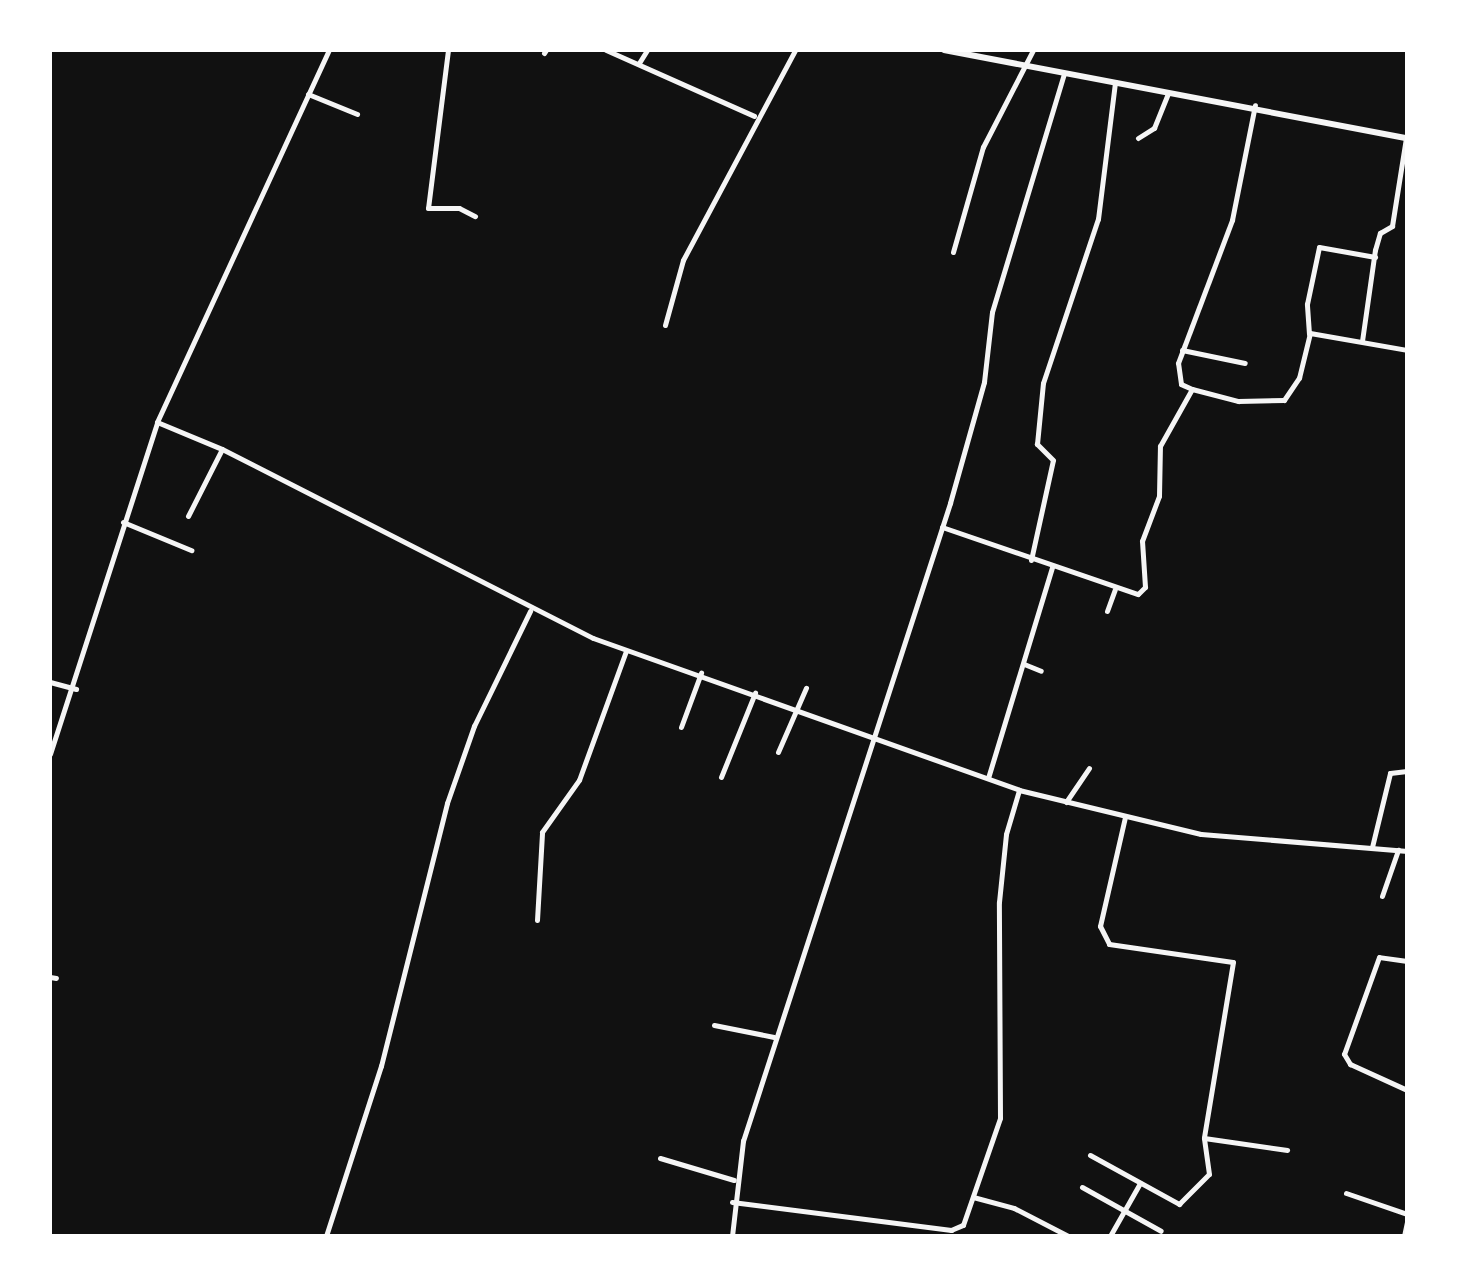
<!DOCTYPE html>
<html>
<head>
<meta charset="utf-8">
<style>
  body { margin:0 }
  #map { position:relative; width:1457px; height:1286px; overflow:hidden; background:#111; font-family:"Golos Text",sans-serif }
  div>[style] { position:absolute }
  .minor>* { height:5px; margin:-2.5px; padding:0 2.5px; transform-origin:2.5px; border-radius:2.5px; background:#f5f5f5 }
  .secondary>* { height:6px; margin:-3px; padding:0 3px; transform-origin:3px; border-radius:3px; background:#f5f5f5 }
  span { translate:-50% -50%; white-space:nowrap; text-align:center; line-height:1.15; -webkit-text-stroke:10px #fff; paint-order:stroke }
  .frame { position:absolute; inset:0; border:52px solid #fff; pointer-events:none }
</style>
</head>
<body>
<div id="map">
  <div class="minor">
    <i style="left:448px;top:50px;width:159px;rotate:97.2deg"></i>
    <i style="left:428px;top:208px;width:31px"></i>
    <i style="left:459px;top:208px;width:18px;rotate:27deg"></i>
    <i style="left:606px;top:50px;width:162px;rotate:24deg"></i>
    <i style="left:544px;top:53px;width:4px;rotate:-56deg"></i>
    <i style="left:639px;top:63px;width:15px;rotate:-58deg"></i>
    <i style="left:308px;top:94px;width:53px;rotate:22.2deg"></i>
    <i style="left:1138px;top:138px;width:19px;rotate:-32deg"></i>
    <i style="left:1154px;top:128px;width:38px;rotate:-68deg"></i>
    <i style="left:953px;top:252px;width:109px;rotate:-74.1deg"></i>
    <i style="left:983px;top:147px;width:109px;rotate:-62.7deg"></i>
    <i style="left:665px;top:325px;width:67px;rotate:-74.5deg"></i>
    <i style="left:683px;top:260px;width:238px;rotate:-61.9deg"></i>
    <i style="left:1309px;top:334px;width:30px;rotate:-94deg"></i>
    <i style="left:1307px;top:304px;width:58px;rotate:-78.1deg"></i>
    <i style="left:1319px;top:247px;width:57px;rotate:10.1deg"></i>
    <i style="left:1362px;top:341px;width:92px;rotate:-81.9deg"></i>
    <i style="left:1375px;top:250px;width:18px;rotate:-74deg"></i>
    <i style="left:1380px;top:233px;width:14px;rotate:-30deg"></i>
    <i style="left:1392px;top:226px;width:89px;rotate:-81deg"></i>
    <i style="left:1182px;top:350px;width:64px;rotate:11.7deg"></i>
    <i style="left:1192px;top:389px;width:12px;rotate:-156deg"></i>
    <i style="left:1181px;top:384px;width:21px;rotate:-98deg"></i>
    <i style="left:1178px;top:363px;width:153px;rotate:-69.3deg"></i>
    <i style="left:1232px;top:220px;width:117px;rotate:-78.7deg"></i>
    <i style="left:157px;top:422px;width:70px;rotate:22.6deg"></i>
    <i style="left:222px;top:449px;width:416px;rotate:27deg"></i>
    <i style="left:593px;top:638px;width:452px;rotate:19.6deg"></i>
    <i style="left:1019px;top:790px;width:187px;rotate:13.6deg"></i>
    <i style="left:1201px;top:834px;width:207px;rotate:4.7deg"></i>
    <i style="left:188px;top:516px;width:75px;rotate:-63.1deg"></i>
    <i style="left:123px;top:522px;width:74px;rotate:22.4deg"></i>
    <i style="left:942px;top:527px;width:207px;rotate:18.9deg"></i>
    <i style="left:1138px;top:594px;width:10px;rotate:-45deg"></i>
    <i style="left:1145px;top:587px;width:46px;rotate:-93.7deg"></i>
    <i style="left:1142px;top:541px;width:48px;rotate:-69.3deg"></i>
    <i style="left:1159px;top:496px;width:50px;rotate:-88.9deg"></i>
    <i style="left:1160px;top:446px;width:65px;rotate:-60.7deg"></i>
    <i style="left:1192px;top:389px;width:48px;rotate:14.6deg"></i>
    <i style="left:1238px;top:401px;width:46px;rotate:-1.2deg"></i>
    <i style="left:1284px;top:400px;width:27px;rotate:-56deg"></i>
    <i style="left:1299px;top:378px;width:46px;rotate:-76.3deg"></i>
    <i style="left:1310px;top:333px;width:98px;rotate:9.9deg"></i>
    <i style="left:1031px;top:560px;width:102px;rotate:-77.6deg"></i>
    <i style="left:1053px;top:460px;width:23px;rotate:-135deg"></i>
    <i style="left:1037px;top:444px;width:61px;rotate:-84.4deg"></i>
    <i style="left:1043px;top:383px;width:173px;rotate:-71.5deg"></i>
    <i style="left:1098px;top:219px;width:138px;rotate:-82.9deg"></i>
    <i style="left:1107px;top:611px;width:23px;rotate:-70deg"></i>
    <i style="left:1024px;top:664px;width:18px;rotate:22deg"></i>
    <i style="left:50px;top:682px;width:27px;rotate:15deg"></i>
    <i style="left:681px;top:727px;width:58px;rotate:-69.7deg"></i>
    <i style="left:778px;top:752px;width:70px;rotate:-66.4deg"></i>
    <i style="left:50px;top:754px;width:349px;rotate:-72.1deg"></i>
    <i style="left:157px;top:422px;width:410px;rotate:-65.2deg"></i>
    <i style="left:721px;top:777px;width:91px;rotate:-68deg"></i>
    <i style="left:988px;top:778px;width:220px;rotate:-73.1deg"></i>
    <i style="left:1066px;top:802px;width:41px;rotate:-55.9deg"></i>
    <i style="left:1125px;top:817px;width:112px;rotate:102.9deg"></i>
    <i style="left:1100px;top:926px;width:20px;rotate:63deg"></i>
    <i style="left:1109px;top:944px;width:125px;rotate:8.3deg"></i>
    <i style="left:1233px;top:962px;width:178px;rotate:99.4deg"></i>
    <i style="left:1372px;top:847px;width:76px;rotate:-76.3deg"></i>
    <i style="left:1390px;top:773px;width:17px;rotate:-7deg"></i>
    <i style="left:1382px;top:896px;width:49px;rotate:-70.8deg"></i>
    <i style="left:537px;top:920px;width:88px;rotate:-86.7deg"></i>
    <i style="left:542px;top:832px;width:64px;rotate:-54.6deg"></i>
    <i style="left:579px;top:780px;width:137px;rotate:-70deg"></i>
    <i style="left:1407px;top:961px;width:28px;rotate:-172deg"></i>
    <i style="left:1379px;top:957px;width:103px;rotate:109.8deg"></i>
    <i style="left:1344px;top:1054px;width:12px;rotate:59deg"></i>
    <i style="left:1350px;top:1064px;width:63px;rotate:24.5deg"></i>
    <i style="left:50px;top:977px;width:6px;rotate:9deg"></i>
    <i style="left:714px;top:1025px;width:61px;rotate:11.3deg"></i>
    <i style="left:1090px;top:1155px;width:102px;rotate:28.8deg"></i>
    <i style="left:1179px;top:1204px;width:42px;rotate:-45deg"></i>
    <i style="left:1209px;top:1174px;width:36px;rotate:-98deg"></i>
    <i style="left:1204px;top:1138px;width:84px;rotate:8.2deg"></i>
    <i style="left:660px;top:1158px;width:77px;rotate:16.6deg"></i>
    <i style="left:1082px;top:1187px;width:90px;rotate:29.1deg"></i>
    <i style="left:1346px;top:1193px;width:65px;rotate:19deg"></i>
    <i style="left:973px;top:1197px;width:42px;rotate:15deg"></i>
    <i style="left:1014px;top:1208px;width:61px;rotate:27.4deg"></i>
    <i style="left:732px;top:1202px;width:221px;rotate:7.3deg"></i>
    <i style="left:951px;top:1230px;width:13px;rotate:-23deg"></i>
    <i style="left:963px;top:1225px;width:113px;rotate:-70.9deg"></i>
    <i style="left:1000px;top:1118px;width:216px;rotate:-90.3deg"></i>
    <i style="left:999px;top:902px;width:68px;rotate:-84.1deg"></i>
    <i style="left:1006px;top:834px;width:46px;rotate:-73.5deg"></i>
    <i style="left:326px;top:1236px;width:179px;rotate:-72.1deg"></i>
    <i style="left:381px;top:1066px;width:271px;rotate:-75.9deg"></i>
    <i style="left:447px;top:803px;width:82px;rotate:-70.7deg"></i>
    <i style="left:474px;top:726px;width:128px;rotate:-64deg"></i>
    <i style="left:732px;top:1236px;width:96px;rotate:-83.4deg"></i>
    <i style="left:743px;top:1141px;width:671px;rotate:-72.02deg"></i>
    <i style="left:950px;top:503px;width:126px;rotate:-74.3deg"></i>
    <i style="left:984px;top:382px;width:70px;rotate:-83.5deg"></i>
    <i style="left:992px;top:312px;width:249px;rotate:-73.2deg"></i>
    <i style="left:1110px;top:1236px;width:61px;rotate:-60.5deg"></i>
    <i style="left:1404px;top:1236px;width:14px;rotate:-78deg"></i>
  </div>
  <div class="secondary">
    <i style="left:944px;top:50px;width:471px;rotate:10.8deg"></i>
  </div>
  <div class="frame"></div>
</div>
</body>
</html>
